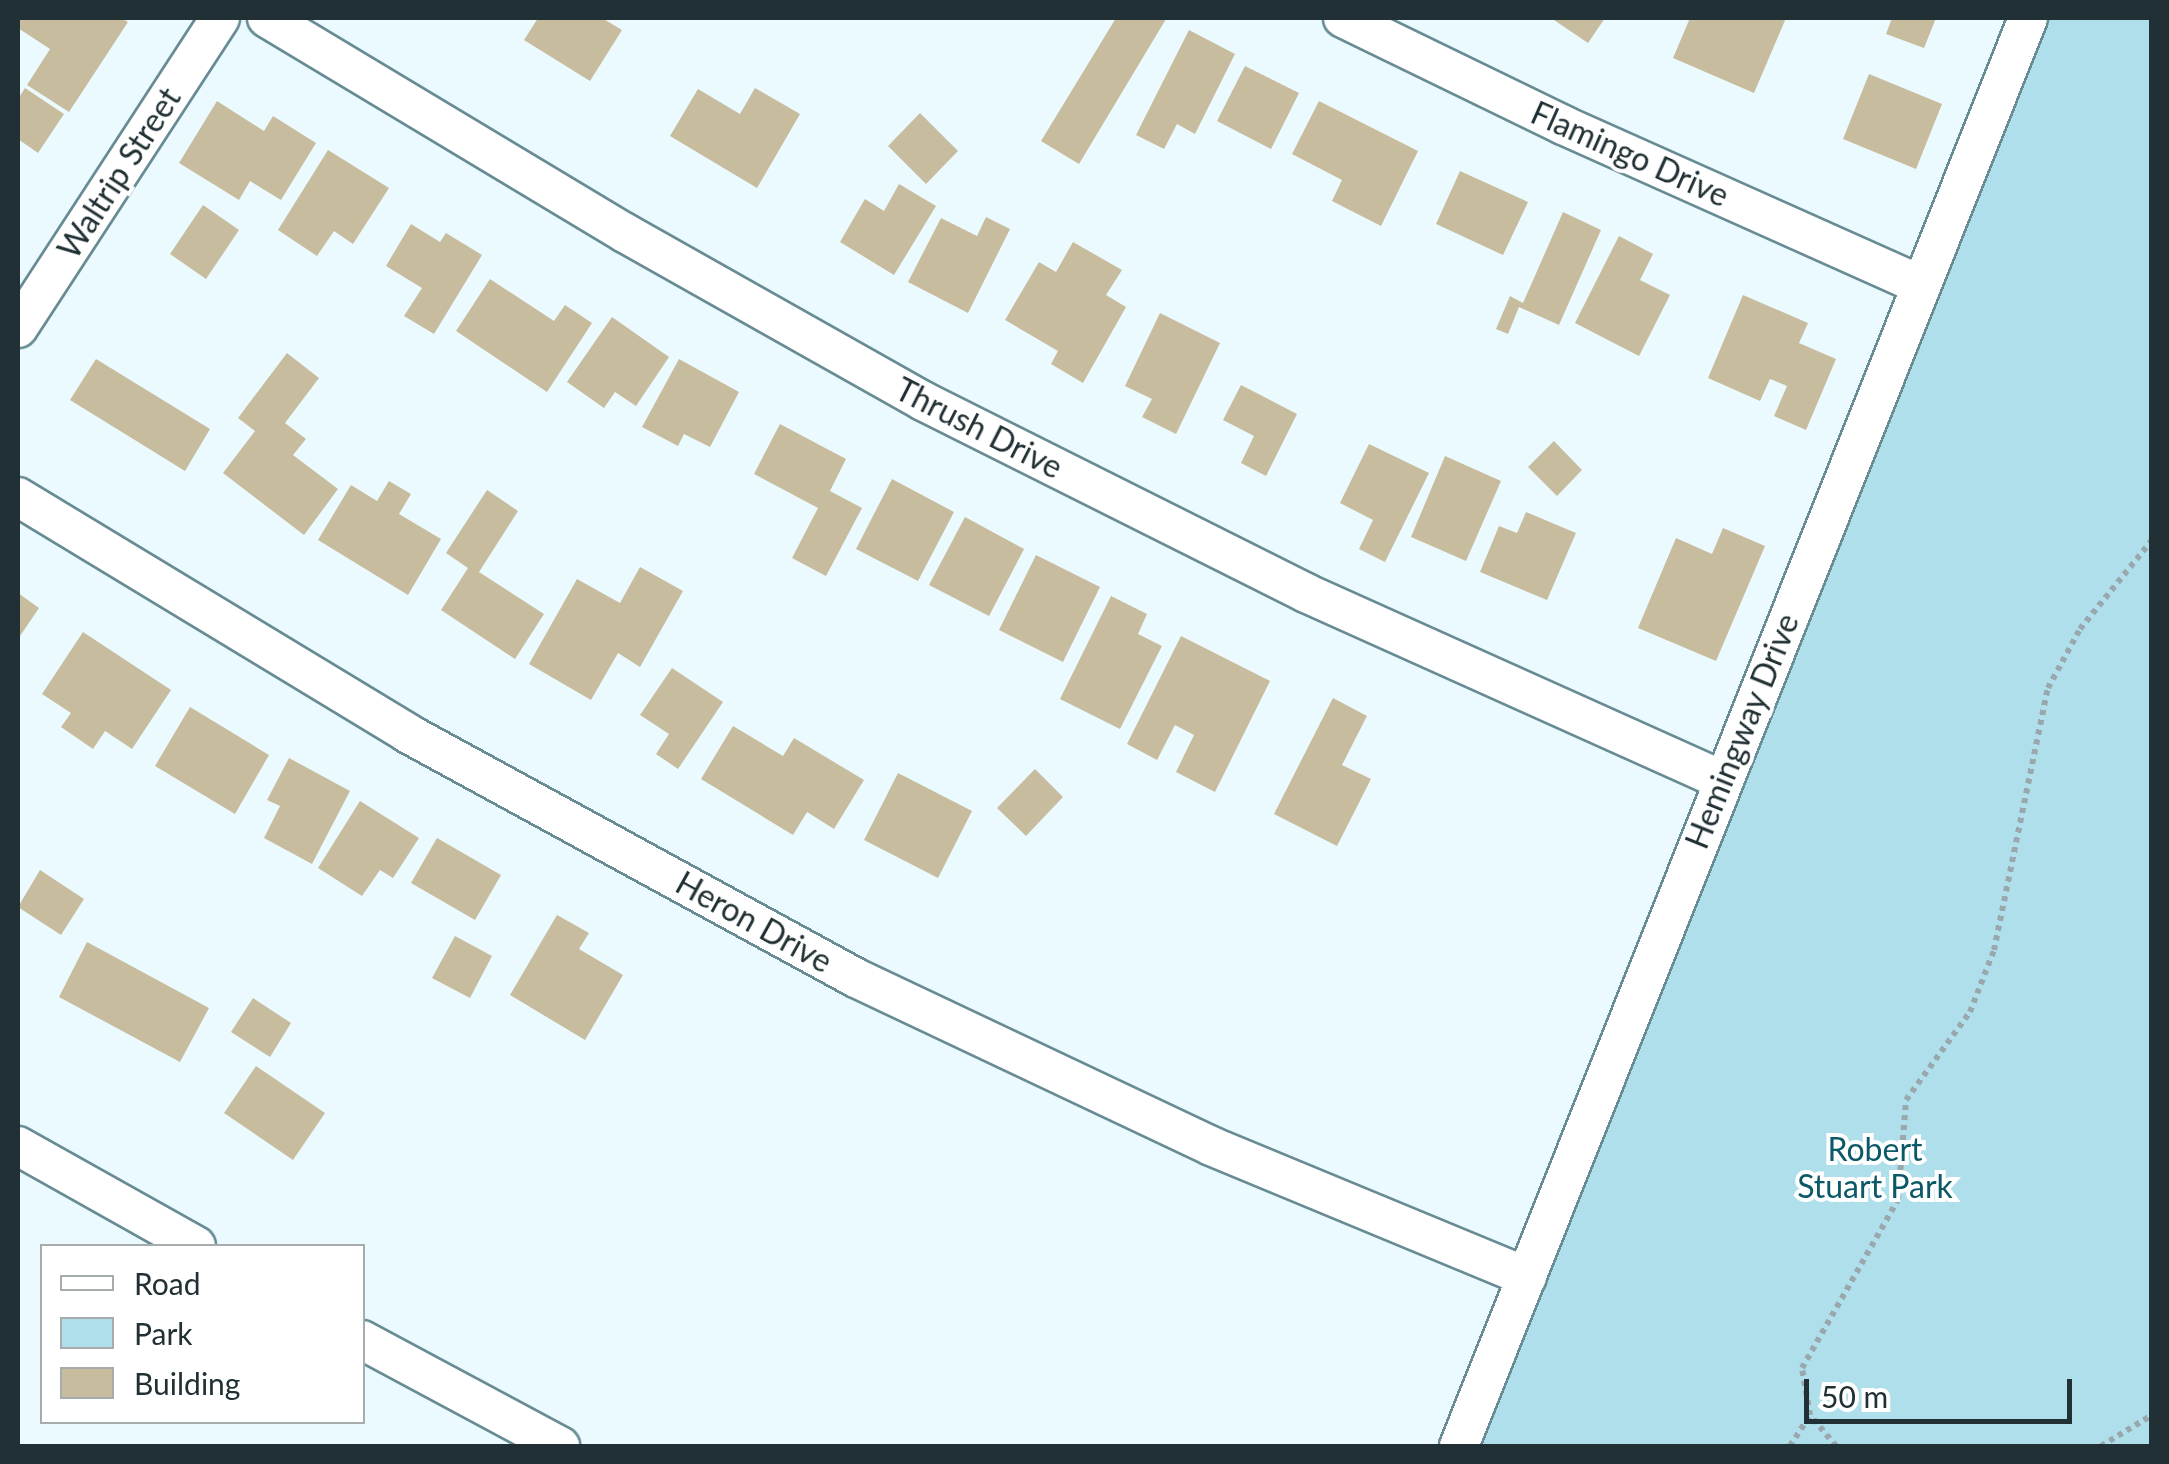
<!DOCTYPE html>
<html>
<head>
<meta charset="utf-8">
<style>
  body { margin:0 }
  #map { position:relative; width:2169px; height:1464px; overflow:hidden; background:#ebfafe; font-family:Lato,sans-serif }
  div>[style] { position:absolute }
  .green>* { inset:0; background:#afdfeb }
  .building>* { inset:0; background:#c8bc9f }
  .path>* { height:6px; margin-top:-3px; transform-origin:0; background:repeating-linear-gradient(90deg,#99a8ac 0 5px,transparent 0 10px) }
  .roads { filter:drop-shadow(2px 0 #688b94) drop-shadow(-2px 0 #688b94) drop-shadow(0 2px #688b94) drop-shadow(0 -2px #688b94) }
  .minor>* { height:38px; margin:-19px; padding:0 19px; transform-origin:19px; border-radius:19px; background:#fff }
  span { translate:-50% -50%; white-space:nowrap; text-align:center; line-height:1.15; -webkit-text-stroke:8px #fff; paint-order:stroke }
  .street-label { font-size:32px; color:#213034 }
  .park-label { font-size:32px; color:#0b5867 }
  .frame { position:absolute; inset:0; border:20px solid #213034; pointer-events:none }
  .legend { position:absolute; left:40px; top:1244px; width:325px; height:180px; box-sizing:border-box; background:#fff; border:2px solid #a6acae; margin:0; padding:12px 18px; list-style:none; font-size:30px; color:#213034 }
  .legend li { display:flex; align-items:center; gap:20px; height:50px }
  .legend b { width:50px; border:2px solid #a6acae }
  .scale { position:absolute; left:1804px; top:1379px; width:268px; height:45px; box-sizing:border-box; border:5px solid #213034; border-top:0; padding-left:12px; font-size:30px; line-height:35px; white-space:nowrap; color:#213034; -webkit-text-stroke:8px #fff; paint-order:stroke }
</style>
</head>
<body>
<div id="map">
  <div class="green">
    <i style="clip-path:polygon(2035px 18px,2151px 18px,2151px 1446px,1468px 1446px)"></i>
  </div>
  <div class="building">
    <i style="clip-path:polygon(18px 18px,121px 18px,128px 22px,69px 112px,27px 85px,50px 49px,18px 28px)"></i>
    <i style="clip-path:polygon(538px 18px,602px 18px,622px 30px,590px 81px,524px 40px)"></i>
    <i style="clip-path:polygon(1116px 18px,1166px 19px,1079px 164px,1041px 141px)"></i>
    <i style="clip-path:polygon(1551px 18px,1605px 18px,1588px 43px)"></i>
    <i style="clip-path:polygon(1690px 18px,1786px 18px,1754px 93px,1673px 58px)"></i>
    <i style="clip-path:polygon(1892px 18px,1936px 18px,1924px 48px,1886px 34px)"></i>
    <i style="clip-path:polygon(1189px 30px,1235px 54px,1195px 134px,1177px 124px,1164px 149px,1136px 135px)"></i>
    <i style="clip-path:polygon(1245px 66px,1299px 93px,1271px 149px,1217px 121px)"></i>
    <i style="clip-path:polygon(1869px 74px,1942px 104px,1916px 169px,1843px 139px)"></i>
    <i style="clip-path:polygon(25px 88px,64px 114px,38px 153px,18px 139px,18px 99px)"></i>
    <i style="clip-path:polygon(755px 88px,800px 114px,757px 188px,670px 136px,698px 89px,740px 114px)"></i>
    <i style="clip-path:polygon(217px 101px,264px 131px,273px 116px,316px 143px,281px 200px,250px 181px,239px 200px,179px 163px)"></i>
    <i style="clip-path:polygon(1319px 101px,1418px 151px,1381px 226px,1332px 201px,1342px 180px,1292px 154px)"></i>
    <i style="clip-path:polygon(920px 113px,958px 151px,926px 184px,888px 146px)"></i>
    <i style="clip-path:polygon(328px 150px,389px 188px,353px 244px,334px 231px,317px 256px,278px 230px)"></i>
    <i style="clip-path:polygon(1460px 171px,1528px 202px,1503px 255px,1436px 224px)"></i>
    <i style="clip-path:polygon(899px 184px,936px 206px,894px 275px,840px 242px,865px 199px,884px 211px)"></i>
    <i style="clip-path:polygon(203px 205px,239px 230px,206px 279px,170px 254px)"></i>
    <i style="clip-path:polygon(1563px 212px,1601px 230px,1559px 325px,1519px 307px,1508px 334px,1496px 329px,1510px 296px,1523px 303px)"></i>
    <i style="clip-path:polygon(986px 217px,1010px 229px,968px 313px,908px 282px,941px 218px,977px 236px)"></i>
    <i style="clip-path:polygon(411px 224px,440px 242px,446px 233px,482px 255px,434px 334px,404px 316px,422px 288px,386px 266px)"></i>
    <i style="clip-path:polygon(1619px 236px,1653px 254px,1640px 280px,1670px 295px,1639px 356px,1575px 323px)"></i>
    <i style="clip-path:polygon(1073px 242px,1122px 270px,1106px 295px,1126px 307px,1083px 383px,1051px 364px,1058px 351px,1005px 320px,1039px 262px,1056px 272px)"></i>
    <i style="clip-path:polygon(490px 279px,554px 321px,565px 305px,592px 323px,547px 392px,456px 331px)"></i>
    <i style="clip-path:polygon(1743px 295px,1808px 323px,1799px 343px,1836px 359px,1806px 430px,1774px 416px,1787px 386px,1770px 379px,1760px 401px,1708px 378px)"></i>
    <i style="clip-path:polygon(1160px 313px,1220px 343px,1176px 434px,1142px 417px,1152px 399px,1125px 386px)"></i>
    <i style="clip-path:polygon(612px 317px,669px 357px,636px 406px,615px 392px,604px 408px,567px 382px)"></i>
    <i style="clip-path:polygon(287px 353px,319px 378px,285px 423px,306px 439px,293px 455px,338px 489px,304px 535px,223px 473px,255px 431px,238px 418px)"></i>
    <i style="clip-path:polygon(96px 359px,210px 429px,185px 471px,70px 400px)"></i>
    <i style="clip-path:polygon(679px 359px,739px 392px,710px 447px,684px 434px,678px 446px,642px 427px)"></i>
    <i style="clip-path:polygon(1241px 385px,1297px 414px,1266px 476px,1241px 463px,1254px 436px,1223px 420px)"></i>
    <i style="clip-path:polygon(780px 424px,846px 459px,830px 491px,862px 508px,826px 576px,792px 558px,818px 508px,754px 474px)"></i>
    <i style="clip-path:polygon(1554px 441px,1582px 470px,1557px 496px,1528px 467px)"></i>
    <i style="clip-path:polygon(1369px 444px,1429px 473px,1385px 562px,1359px 549px,1373px 520px,1340px 503px)"></i>
    <i style="clip-path:polygon(1445px 456px,1501px 481px,1466px 561px,1411px 537px)"></i>
    <i style="clip-path:polygon(892px 479px,954px 512px,918px 581px,856px 549px)"></i>
    <i style="clip-path:polygon(389px 481px,411px 494px,399px 514px,441px 539px,408px 595px,318px 540px,351px 485px,377px 501px)"></i>
    <i style="clip-path:polygon(487px 490px,518px 511px,479px 572px,544px 614px,515px 659px,441px 610px,468px 568px,446px 553px)"></i>
    <i style="clip-path:polygon(1526px 512px,1576px 533px,1547px 600px,1480px 572px,1499px 526px,1517px 533px)"></i>
    <i style="clip-path:polygon(965px 517px,1024px 549px,989px 616px,929px 585px)"></i>
    <i style="clip-path:polygon(1723px 528px,1765px 546px,1716px 661px,1638px 628px,1676px 538px,1712px 554px)"></i>
    <i style="clip-path:polygon(1036px 555px,1100px 587px,1063px 662px,999px 630px)"></i>
    <i style="clip-path:polygon(640px 567px,683px 591px,640px 667px,618px 653px,591px 700px,529px 664px,577px 579px,620px 603px)"></i>
    <i style="clip-path:polygon(18px 593px,39px 608px,18px 639px)"></i>
    <i style="clip-path:polygon(1111px 596px,1147px 614px,1138px 634px,1162px 646px,1120px 729px,1060px 699px)"></i>
    <i style="clip-path:polygon(83px 632px,171px 690px,132px 749px,105px 731px,93px 749px,61px 727px,71px 713px,42px 694px)"></i>
    <i style="clip-path:polygon(1181px 636px,1270px 681px,1215px 792px,1176px 772px,1194px 735px,1175px 725px,1157px 760px,1127px 744px)"></i>
    <i style="clip-path:polygon(672px 668px,723px 702px,678px 769px,656px 754px,669px 734px,640px 715px)"></i>
    <i style="clip-path:polygon(1333px 698px,1367px 716px,1342px 765px,1371px 779px,1337px 846px,1274px 814px)"></i>
    <i style="clip-path:polygon(190px 707px,269px 755px,235px 814px,155px 766px)"></i>
    <i style="clip-path:polygon(733px 726px,783px 756px,794px 738px,864px 780px,834px 829px,807px 812px,793px 835px,701px 779px)"></i>
    <i style="clip-path:polygon(289px 758px,350px 791px,312px 864px,264px 838px,280px 806px,267px 800px)"></i>
    <i style="clip-path:polygon(1035px 769px,1063px 797px,1026px 836px,997px 808px)"></i>
    <i style="clip-path:polygon(898px 773px,972px 811px,938px 878px,864px 840px)"></i>
    <i style="clip-path:polygon(360px 801px,419px 838px,393px 878px,380px 870px,362px 896px,318px 868px)"></i>
    <i style="clip-path:polygon(437px 838px,501px 875px,475px 920px,411px 883px)"></i>
    <i style="clip-path:polygon(40px 870px,84px 899px,61px 935px,18px 907px)"></i>
    <i style="clip-path:polygon(557px 915px,589px 933px,579px 949px,623px 975px,585px 1040px,510px 995px)"></i>
    <i style="clip-path:polygon(455px 936px,492px 956px,470px 998px,432px 978px)"></i>
    <i style="clip-path:polygon(87px 942px,209px 1008px,180px 1062px,59px 997px)"></i>
    <i style="clip-path:polygon(253px 998px,291px 1023px,270px 1057px,231px 1032px)"></i>
    <i style="clip-path:polygon(256px 1066px,325px 1113px,293px 1160px,224px 1113px)"></i>
  </div>
  <div class="path">
    <i style="left:1790px;top:1446px;width:37px;rotate:-57deg"></i>
    <i style="left:1836px;top:1446px;width:40px;rotate:-130deg"></i>
    <i style="left:1810px;top:1415px;width:48px;rotate:-99.7deg"></i>
    <i style="left:1802px;top:1368px;width:193px;rotate:-60.3deg"></i>
    <i style="left:1898px;top:1200px;width:100px;rotate:-85.4deg"></i>
    <i style="left:1906px;top:1100px;width:109px;rotate:-54deg"></i>
    <i style="left:1970px;top:1012px;width:66px;rotate:-68.8deg"></i>
    <i style="left:1994px;top:950px;width:268px;rotate:-78.4deg"></i>
    <i style="left:2048px;top:688px;width:67px;rotate:-61.5deg"></i>
    <i style="left:2080px;top:629px;width:114px;rotate:-51deg"></i>
    <i style="left:2101px;top:1446px;width:60px;rotate:-31.3deg"></i>
  </div>
  <div class="roads">
    <div class="minor">
      <i style="left:267px;top:18px;width:418px;rotate:31deg"></i>
      <i style="left:625px;top:233px;width:342px;rotate:29.4deg"></i>
      <i style="left:923px;top:401px;width:428px;rotate:26.6deg"></i>
      <i style="left:1306px;top:593px;width:456px;rotate:24.2deg"></i>
      <i style="left:1343px;top:18px;width:245px;rotate:25.9deg"></i>
      <i style="left:1563px;top:125px;width:391px;rotate:24.1deg"></i>
      <i style="left:18px;top:328px;width:370px;rotate:-56.9deg"></i>
      <i style="left:18px;top:497px;width:455px;rotate:31.2deg"></i>
      <i style="left:407px;top:733px;width:511px;rotate:28.62deg"></i>
      <i style="left:856px;top:978px;width:393px;rotate:25.3deg"></i>
      <i style="left:1211px;top:1146px;width:342px;rotate:22.5deg"></i>
      <i style="left:18px;top:1146px;width:204px;rotate:29.3deg"></i>
      <i style="left:362px;top:1340px;width:225px;rotate:28.2deg"></i>
      <i style="left:1459px;top:1446px;width:1537px;rotate:-68.27deg"></i>
    </div>
  </div>
  <div class="street-label">
    <span style="left:1630px;top:154px;rotate:24deg">Flamingo Drive</span>
    <span style="left:119px;top:173px;rotate:-57deg">Waltrip Street</span>
    <span style="left:979px;top:428px;rotate:27deg">Thrush Drive</span>
    <span style="left:1742px;top:731px;rotate:-68deg">Hemingway Drive</span>
    <span style="left:754px;top:922px;rotate:29deg">Heron Drive</span>
  </div>
  <div class="park-label">
    <span style="left:1875px;top:1168px">Robert<br>Stuart Park</span>
  </div>
  <div class="frame"></div>
  <ul class="legend">
  <li><b style="height:12px;background:#fff"></b>Road</li>
  <li><b style="height:28px;background:#afdfeb"></b>Park</li>
  <li><b style="height:28px;background:#c8bc9f"></b>Building</li>
  </ul>
  <div class="scale">50 m</div>
</div>
</body>
</html>
